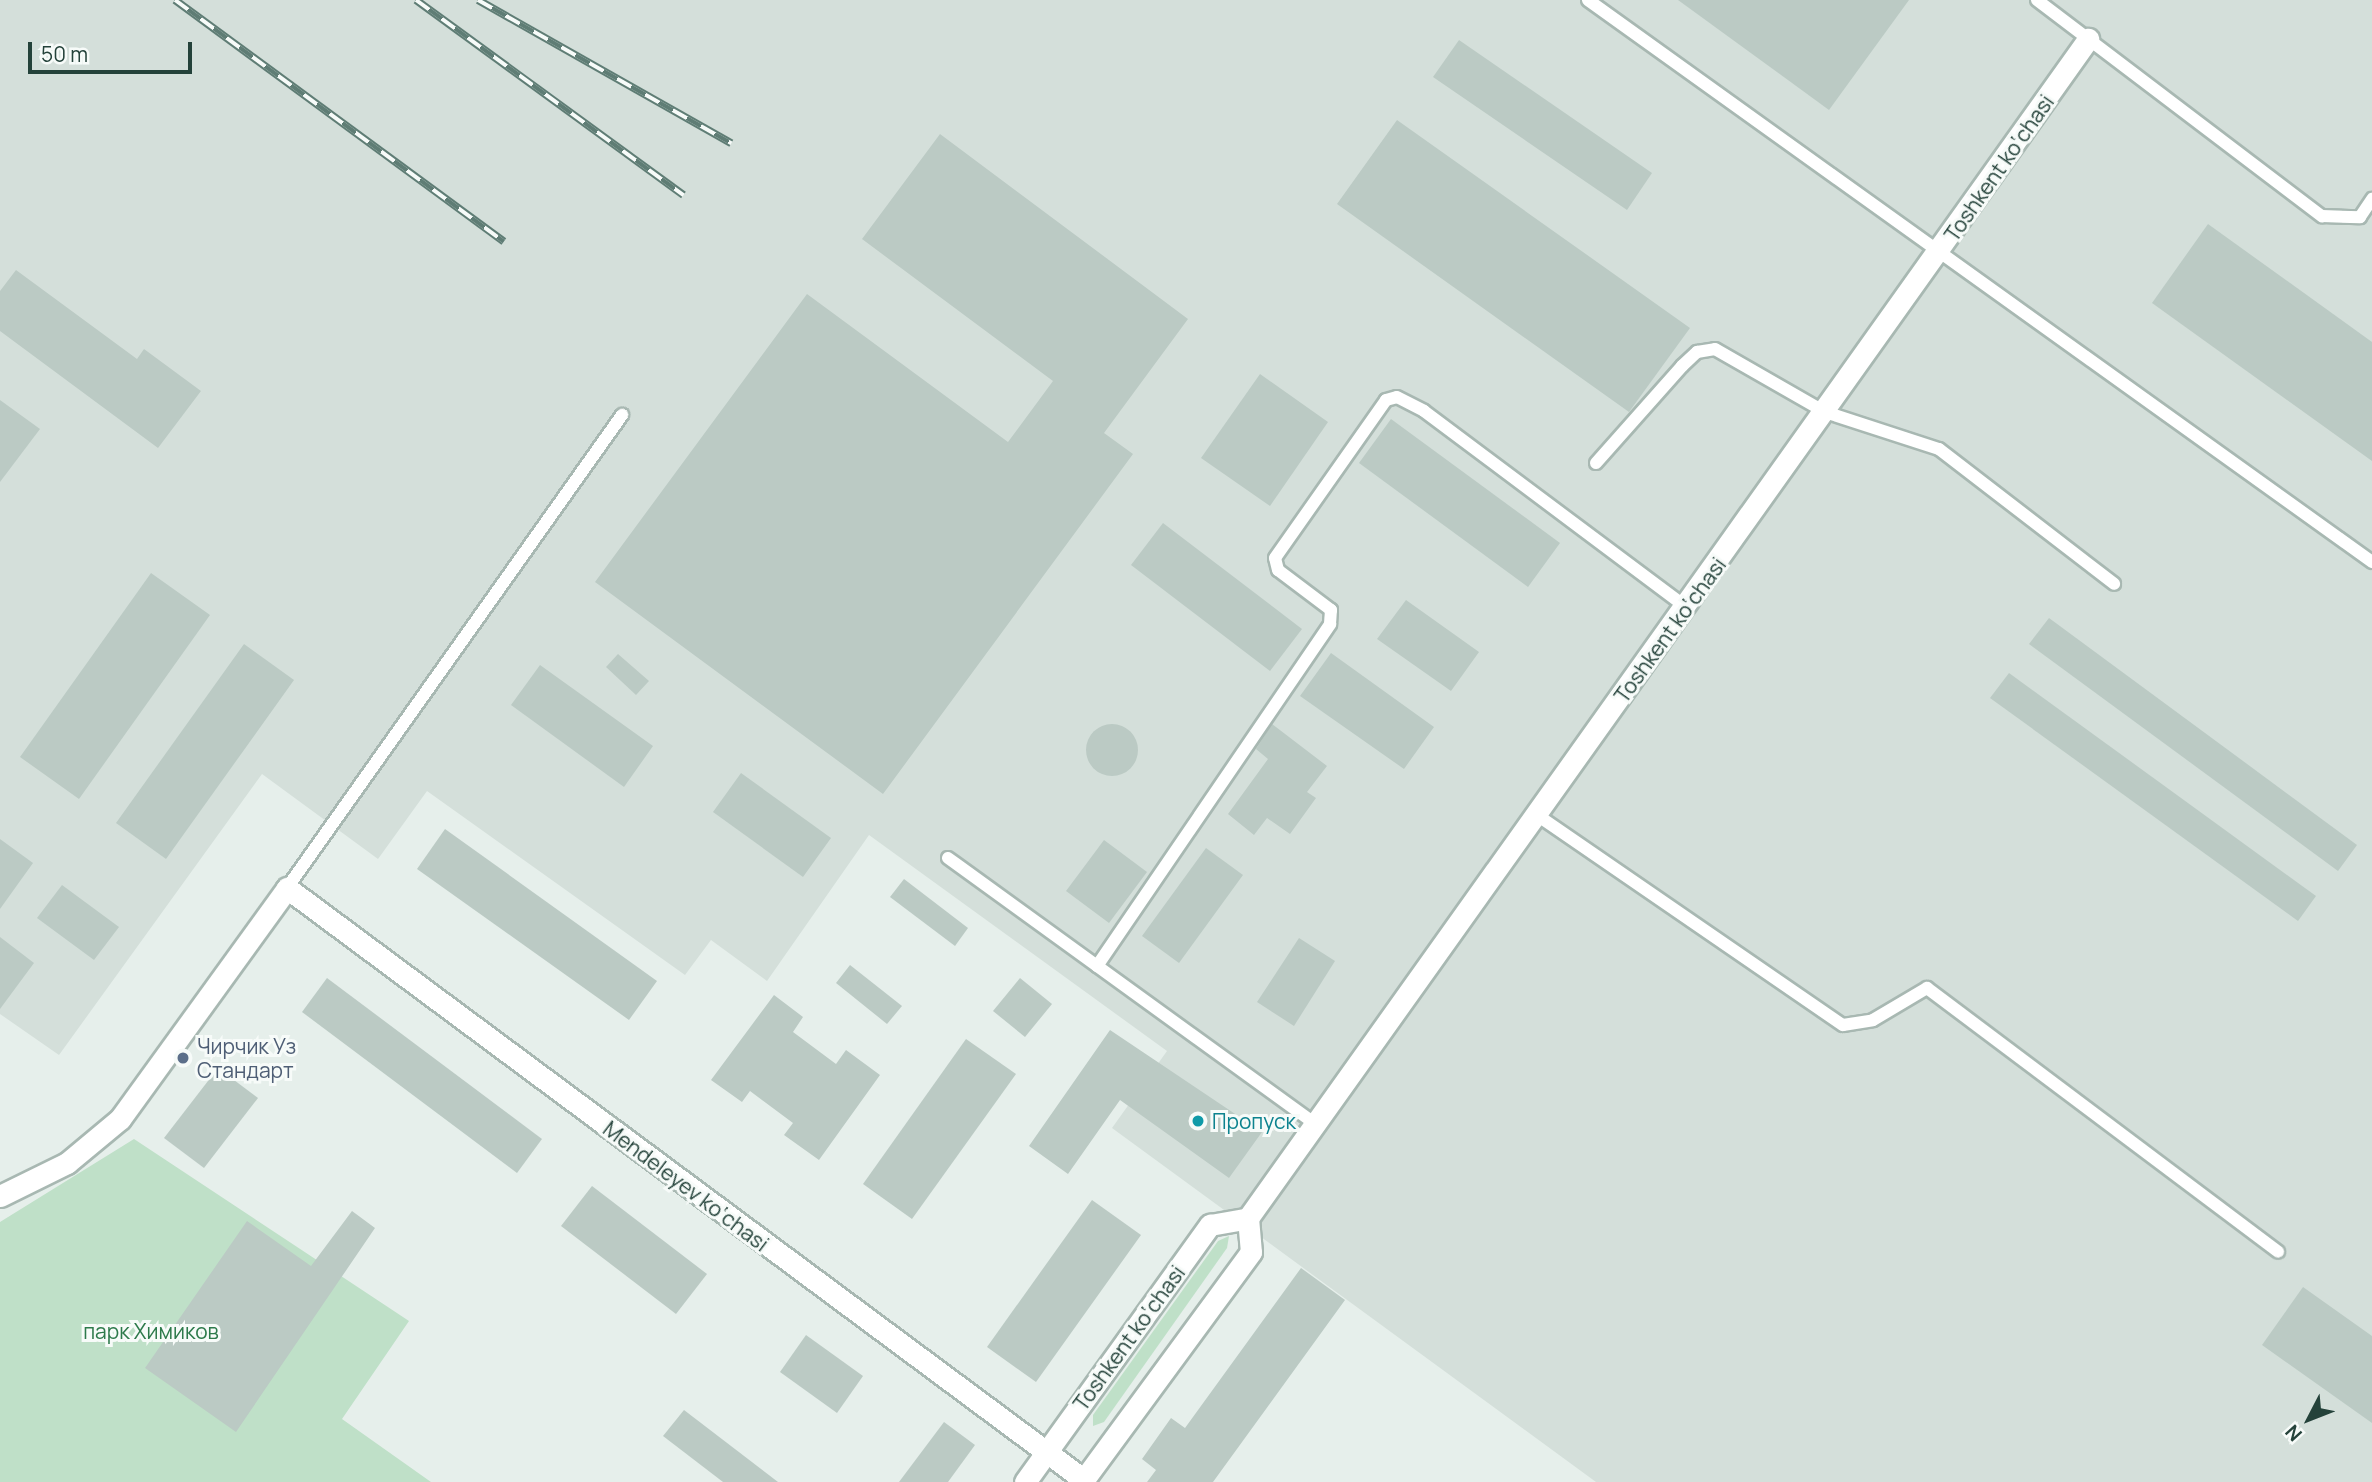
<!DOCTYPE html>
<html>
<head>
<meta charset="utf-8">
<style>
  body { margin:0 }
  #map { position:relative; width:2372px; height:1482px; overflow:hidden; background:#e6efeb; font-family:Manrope,sans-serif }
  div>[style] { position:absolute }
  .built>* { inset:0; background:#d4dfda }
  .green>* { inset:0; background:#bfe0c8 }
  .building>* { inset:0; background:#bbcac4 }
  .round { border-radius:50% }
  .roads { filter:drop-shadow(2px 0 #a8b8b2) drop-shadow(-2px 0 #a8b8b2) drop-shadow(0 2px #a8b8b2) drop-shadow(0 -2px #a8b8b2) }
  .lane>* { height:12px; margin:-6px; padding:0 6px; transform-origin:6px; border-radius:6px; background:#fff }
  .street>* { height:21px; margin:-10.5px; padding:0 10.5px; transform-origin:10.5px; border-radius:10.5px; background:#fff }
  .rail>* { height:8px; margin-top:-4px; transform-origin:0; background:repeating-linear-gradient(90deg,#f7fbf9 0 16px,#5f7d75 0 32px); box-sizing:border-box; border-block:2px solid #5f7d75 }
  .dots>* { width:19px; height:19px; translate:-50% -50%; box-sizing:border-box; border:4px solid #f7fbf9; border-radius:50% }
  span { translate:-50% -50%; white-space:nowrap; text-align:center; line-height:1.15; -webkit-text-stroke:6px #f7fbf9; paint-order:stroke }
  .street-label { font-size:21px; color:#24423a }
  .service-label { font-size:21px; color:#4e5e75 }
  .left { translate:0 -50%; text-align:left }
  .culture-label { font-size:21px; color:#0d838f }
  .park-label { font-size:21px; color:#2d7a4b }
  .north { position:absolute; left:2274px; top:1384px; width:70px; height:70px; -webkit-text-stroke:5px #f7fbf9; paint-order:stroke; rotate:228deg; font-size:19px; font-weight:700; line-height:28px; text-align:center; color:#24423a }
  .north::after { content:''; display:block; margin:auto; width:24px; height:32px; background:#24423a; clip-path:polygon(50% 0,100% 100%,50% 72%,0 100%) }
  .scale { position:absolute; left:28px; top:42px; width:164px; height:32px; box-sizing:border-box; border:4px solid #24423a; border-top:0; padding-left:9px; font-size:21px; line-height:24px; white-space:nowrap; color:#24423a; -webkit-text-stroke:5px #f7fbf9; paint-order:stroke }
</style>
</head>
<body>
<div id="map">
  <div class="built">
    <i style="clip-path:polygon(0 0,2372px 0,2372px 1482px,1596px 1482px,1112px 1128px,1167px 1051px,869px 835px,767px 981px,711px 940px,685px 975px,427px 791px,378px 859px,262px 774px,59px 1055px,0 1014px)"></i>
  </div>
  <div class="green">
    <i style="clip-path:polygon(134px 1139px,409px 1321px,342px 1419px,431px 1482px,0 1482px,0 1222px)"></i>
    <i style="clip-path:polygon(1229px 1236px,1227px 1248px,1104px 1422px,1093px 1426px,1093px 1415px,1218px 1241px)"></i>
  </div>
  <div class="building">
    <i style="clip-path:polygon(1678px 0,1909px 0,1829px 110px)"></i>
    <i style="clip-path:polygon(1459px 40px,1652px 173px,1627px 210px,1433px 77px)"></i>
    <i style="clip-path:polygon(1397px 120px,1690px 328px,1629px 412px,1337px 204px)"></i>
    <i style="clip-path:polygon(940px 134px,1188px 319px,1104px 433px,1133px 454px,883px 794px,595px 582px,807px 294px,1008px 442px,1053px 381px,862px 239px)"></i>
    <i style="clip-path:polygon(2208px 224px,2372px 342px,2372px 461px,2152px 303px)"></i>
    <i style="clip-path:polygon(16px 270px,137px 359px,144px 349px,201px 391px,158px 448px,0 331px,0 291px)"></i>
    <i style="clip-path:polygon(1260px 374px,1328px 422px,1270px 506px,1201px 458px)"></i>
    <i style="clip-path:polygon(0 400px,40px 429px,0 482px)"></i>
    <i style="clip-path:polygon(1391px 419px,1560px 543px,1528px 587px,1359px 463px)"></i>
    <i style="clip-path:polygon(1163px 523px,1302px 629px,1270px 671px,1131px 565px)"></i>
    <i style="clip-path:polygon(151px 573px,210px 615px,79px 799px,20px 757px)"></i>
    <i style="clip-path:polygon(1406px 600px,1479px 652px,1451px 691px,1377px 639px)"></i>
    <i style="clip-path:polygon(2049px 618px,2357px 845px,2338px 871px,2029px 644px)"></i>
    <i style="clip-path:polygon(244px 644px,294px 680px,166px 859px,116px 823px)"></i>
    <i style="clip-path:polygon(1331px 653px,1434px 727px,1404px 769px,1300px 696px)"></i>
    <i style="clip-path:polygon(618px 654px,649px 681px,636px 695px,606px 667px)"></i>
    <i style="clip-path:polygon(540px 665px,653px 746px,624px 787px,511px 705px)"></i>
    <i style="clip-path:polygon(2009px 673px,2316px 896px,2298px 921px,1990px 698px)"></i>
    <i class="round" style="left:1086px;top:724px;width:52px;height:52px"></i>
    <i style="clip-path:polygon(1272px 724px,1327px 766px,1307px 792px,1316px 798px,1290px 834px,1267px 818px,1254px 835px,1228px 814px,1268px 759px,1256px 749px)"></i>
    <i style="clip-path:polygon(741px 773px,831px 838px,803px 877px,713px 812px)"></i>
    <i style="clip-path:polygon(445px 829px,657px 981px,629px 1020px,417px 869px)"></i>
    <i style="clip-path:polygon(0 839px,33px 863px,0 909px)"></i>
    <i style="clip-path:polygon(1104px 840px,1147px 872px,1109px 923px,1066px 891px)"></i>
    <i style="clip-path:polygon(1206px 848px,1243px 875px,1179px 963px,1142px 936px)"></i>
    <i style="clip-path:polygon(904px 879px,968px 928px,955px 946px,890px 897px)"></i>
    <i style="clip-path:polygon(62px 885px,119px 927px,94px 960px,37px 918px)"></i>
    <i style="clip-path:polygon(0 937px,34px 963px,0 1009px)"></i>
    <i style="clip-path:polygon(1299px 938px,1335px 961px,1294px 1026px,1257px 1002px)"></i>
    <i style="clip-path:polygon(850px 965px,902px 1006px,887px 1024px,836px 983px)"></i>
    <i style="clip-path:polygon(327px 978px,542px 1139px,517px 1173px,302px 1012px)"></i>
    <i style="clip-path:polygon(1020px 978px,1052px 1004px,1025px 1037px,993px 1011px)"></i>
    <i style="clip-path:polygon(774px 995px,803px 1017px,793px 1032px,836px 1064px,846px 1050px,880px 1075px,819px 1160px,784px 1135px,793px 1123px,750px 1091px,742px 1102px,711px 1080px)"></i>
    <i style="clip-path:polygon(1110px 1030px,1262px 1132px,1229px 1178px,1120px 1100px,1068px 1174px,1029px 1146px)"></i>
    <i style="clip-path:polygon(966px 1039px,1016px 1074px,912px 1219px,863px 1184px)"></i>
    <i style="clip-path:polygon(218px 1068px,258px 1098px,204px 1168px,164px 1138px)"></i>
    <i style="clip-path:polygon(592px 1186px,707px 1274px,676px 1314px,561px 1226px)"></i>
    <i style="clip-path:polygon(1092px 1200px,1141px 1235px,1036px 1382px,987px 1347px)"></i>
    <i style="clip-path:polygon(352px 1211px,375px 1228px,236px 1432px,145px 1368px,247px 1221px,311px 1266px)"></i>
    <i style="clip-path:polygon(1301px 1268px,1345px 1300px,1213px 1482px,1147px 1482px,1156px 1470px,1142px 1459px,1171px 1418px,1185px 1428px)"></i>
    <i style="clip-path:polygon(2303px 1287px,2372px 1336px,2372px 1423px,2262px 1345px)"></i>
    <i style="clip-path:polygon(806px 1335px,863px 1376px,837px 1413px,780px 1372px)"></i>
    <i style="clip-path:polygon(684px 1410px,778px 1482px,723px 1482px,663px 1436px)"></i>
    <i style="clip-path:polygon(944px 1422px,975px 1445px,948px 1482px,899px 1482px)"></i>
  </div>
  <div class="roads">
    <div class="lane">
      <i style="left:1588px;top:0;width:965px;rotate:35.63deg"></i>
      <i style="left:2037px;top:0;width:358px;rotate:37.2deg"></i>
      <i style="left:2322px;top:216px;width:38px;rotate:2deg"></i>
      <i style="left:2360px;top:217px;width:22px;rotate:-56deg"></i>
      <i style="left:1596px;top:463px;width:130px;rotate:-48.4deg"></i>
      <i style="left:1682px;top:366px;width:21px;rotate:-43deg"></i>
      <i style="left:1697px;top:352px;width:18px;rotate:-9deg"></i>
      <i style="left:1715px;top:349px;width:127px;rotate:29.8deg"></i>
      <i style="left:1825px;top:412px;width:120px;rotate:18deg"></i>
      <i style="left:1939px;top:449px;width:221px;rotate:37.6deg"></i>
      <i style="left:1537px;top:815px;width:371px;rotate:34.5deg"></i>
      <i style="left:1843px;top:1025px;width:30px;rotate:-9deg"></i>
      <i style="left:1873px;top:1020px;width:63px;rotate:-30.7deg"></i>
      <i style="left:1927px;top:988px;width:439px;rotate:36.9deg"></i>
      <i style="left:948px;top:858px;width:453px;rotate:35.9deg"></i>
      <i style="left:287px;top:888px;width:580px;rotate:-54.69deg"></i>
      <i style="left:1097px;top:966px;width:414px;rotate:-55.7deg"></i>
      <i style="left:1330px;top:624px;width:14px;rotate:-86deg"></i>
      <i style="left:1331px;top:610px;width:66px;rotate:-143deg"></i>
      <i style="left:1278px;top:570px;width:12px;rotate:-104deg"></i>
      <i style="left:1275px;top:558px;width:193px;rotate:-54.9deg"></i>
      <i style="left:1386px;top:400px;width:11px;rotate:-15deg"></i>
      <i style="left:1397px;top:397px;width:30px;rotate:27deg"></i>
      <i style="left:1424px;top:411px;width:327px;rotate:36.8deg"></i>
    </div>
    <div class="street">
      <i style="left:0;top:1196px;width:75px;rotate:-26.2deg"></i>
      <i style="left:67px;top:1163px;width:69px;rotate:-39.7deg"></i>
      <i style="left:120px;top:1119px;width:285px;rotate:-54.1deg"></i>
      <i style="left:287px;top:888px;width:993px;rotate:36.6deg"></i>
      <i style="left:1248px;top:1218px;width:1448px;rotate:-54.53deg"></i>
      <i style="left:1025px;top:1482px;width:317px;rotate:-54.3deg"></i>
      <i style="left:1210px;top:1225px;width:39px;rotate:-10deg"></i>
      <i style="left:1248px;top:1218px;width:34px;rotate:85deg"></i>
      <i style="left:1251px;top:1252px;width:285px;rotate:126.3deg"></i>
    </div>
  </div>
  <div class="rail">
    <i style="left:175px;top:0;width:408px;rotate:36.3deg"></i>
    <i style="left:416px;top:0;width:331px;rotate:36.1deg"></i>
    <i style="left:478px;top:0;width:291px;rotate:29.5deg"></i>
  </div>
  <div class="dots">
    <i style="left:183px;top:1058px;background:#5c6f8a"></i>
    <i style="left:1198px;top:1121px;background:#0f9aa8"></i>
  </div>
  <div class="street-label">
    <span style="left:1999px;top:168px;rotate:-55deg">Toshkent ko‘chasi</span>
    <span style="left:1670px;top:630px;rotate:-54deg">Toshkent ko‘chasi</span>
    <span style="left:686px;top:1186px;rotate:37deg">Mendeleyev ko‘chasi</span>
    <span style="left:1129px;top:1338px;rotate:-54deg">Toshkent ko‘chasi</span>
  </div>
  <div class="service-label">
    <span class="left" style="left:197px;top:1058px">Чирчик Уз<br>Стандарт</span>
  </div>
  <div class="culture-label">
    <span class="left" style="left:1212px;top:1121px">Пропуск</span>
  </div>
  <div class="park-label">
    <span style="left:151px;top:1331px">парк Химиков</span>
  </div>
  <div class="north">N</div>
  <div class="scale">50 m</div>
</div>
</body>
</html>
